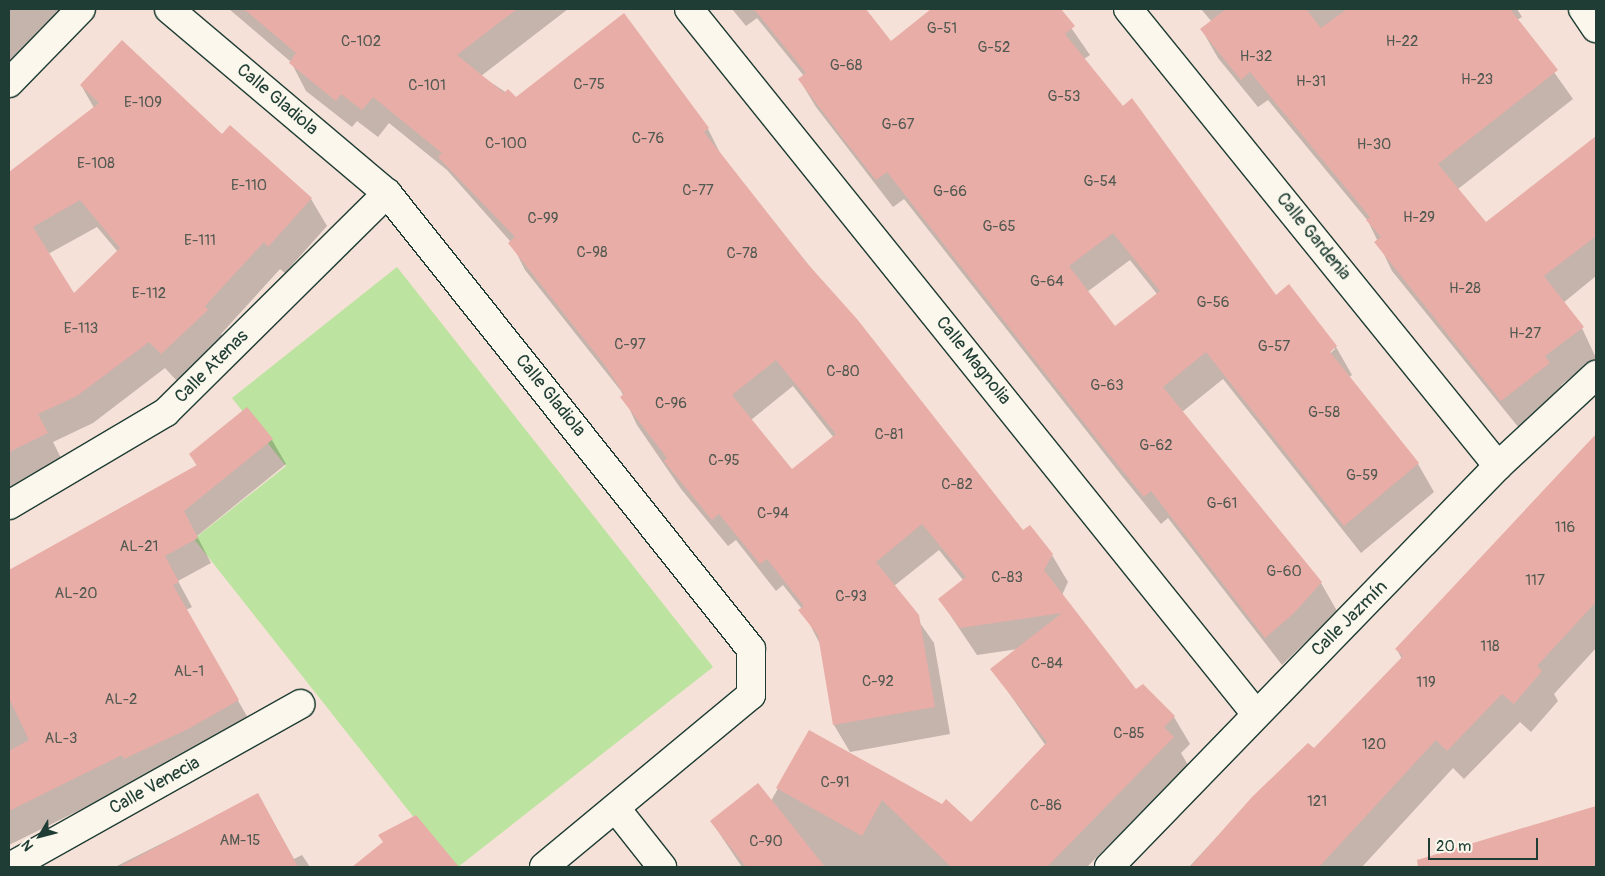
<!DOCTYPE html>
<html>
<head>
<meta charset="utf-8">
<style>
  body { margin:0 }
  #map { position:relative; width:1605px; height:876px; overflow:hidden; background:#f5e1d7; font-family:Pangolin,sans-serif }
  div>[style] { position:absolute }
  .green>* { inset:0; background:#bce39f }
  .shadow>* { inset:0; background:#0003 }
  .building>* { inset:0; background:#e8ada7 }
  .roads { filter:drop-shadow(1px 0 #1f3d34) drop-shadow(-1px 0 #1f3d34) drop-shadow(0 1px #1f3d34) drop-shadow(0 -1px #1f3d34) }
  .street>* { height:28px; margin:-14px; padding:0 14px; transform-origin:14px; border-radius:14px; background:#fbf7ec }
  span { translate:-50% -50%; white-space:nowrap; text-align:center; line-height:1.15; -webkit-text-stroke:4px #fbf7ec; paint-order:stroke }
  .number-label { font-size:15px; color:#515951 }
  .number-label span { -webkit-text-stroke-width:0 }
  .street-label { font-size:18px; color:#1f3d34 }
  .frame { position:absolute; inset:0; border:10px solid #1f3d34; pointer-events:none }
  .north { position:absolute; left:15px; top:811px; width:50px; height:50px; -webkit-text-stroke:4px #fbf7ec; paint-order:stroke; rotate:233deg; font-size:14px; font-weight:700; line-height:20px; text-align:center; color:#1f3d34 }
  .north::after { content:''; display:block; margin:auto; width:18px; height:22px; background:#1f3d34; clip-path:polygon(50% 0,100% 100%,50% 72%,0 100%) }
  .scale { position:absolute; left:1428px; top:838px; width:110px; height:22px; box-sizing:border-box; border:2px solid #1f3d34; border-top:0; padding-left:6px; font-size:15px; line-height:18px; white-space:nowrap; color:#1f3d34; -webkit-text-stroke:4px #fbf7ec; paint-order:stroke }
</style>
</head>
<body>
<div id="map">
  <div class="green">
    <i style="clip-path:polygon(397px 267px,713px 667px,458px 867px,453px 867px,194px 539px,286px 466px,232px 398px)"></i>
  </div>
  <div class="shadow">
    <i style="clip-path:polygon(9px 9px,66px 9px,45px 34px,40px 29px,9px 68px)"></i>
    <i style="clip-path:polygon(evenodd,229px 9px,568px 9px,481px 76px,516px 99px,708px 129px,722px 157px,1023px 532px,1052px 555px,1068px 582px,1062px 595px,1136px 691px,1142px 685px,1174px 717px,1190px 744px,1181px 753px,1188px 765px,1087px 867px,742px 867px,711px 821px,771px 801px,810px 731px,971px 824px,1046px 746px,992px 669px,1018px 649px,977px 655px,940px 600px,963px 580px,939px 550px,894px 586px,934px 643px,950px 734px,850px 752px,834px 725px,820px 644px,802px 609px,783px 585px,776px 591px,736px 540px,728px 546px,681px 489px,637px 425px,621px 391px,525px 270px,511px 242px,447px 170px,389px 123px,378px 137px,357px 121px,352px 127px,306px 91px,291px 62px,229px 9px,793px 386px,834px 438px,792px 471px,751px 420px,793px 386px)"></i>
    <i style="clip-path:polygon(evenodd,732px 9px,861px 9px,891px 43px,933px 9px,1058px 9px,1090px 55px,1084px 59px,1276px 297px,1289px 286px,1336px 347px,1352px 375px,1349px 377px,1418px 464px,1434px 492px,1361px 553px,1223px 379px,1182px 412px,1321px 583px,1337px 611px,1282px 665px,1168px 518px,1161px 524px,1122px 476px,904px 199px,893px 207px,816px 107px,799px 79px,804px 76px,757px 18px,746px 26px,732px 9px,1130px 260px,1157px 294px,1115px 328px,1087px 292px,1130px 260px,732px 9px,1335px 346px,1335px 349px,1326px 357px,1335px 346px)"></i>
    <i style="clip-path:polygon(1201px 9px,1517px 9px,1522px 17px,1517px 20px,1573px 99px,1458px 189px,1486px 223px,1596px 137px,1596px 276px,1563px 303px,1582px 328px,1596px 358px,1561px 385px,1565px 392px,1519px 428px,1392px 271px,1368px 221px,1268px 100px,1258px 107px,1218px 58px,1202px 30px,1212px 22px)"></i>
    <i style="clip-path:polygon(evenodd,81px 85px,222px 136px,311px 199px,327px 226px,285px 273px,280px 269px,221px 334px,223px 337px,177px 381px,165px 368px,93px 423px,53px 442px,62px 460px,9px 488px,9px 173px,94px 108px,81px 85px,97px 227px,118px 252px,74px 295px,48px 254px,97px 227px)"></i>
    <i style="clip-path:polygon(1596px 439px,1596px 648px,1554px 694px,1558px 701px,1531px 732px,1520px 722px,1464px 779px,1453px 768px,1362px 867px,1189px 867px,1253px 798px,1314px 750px,1402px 659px,1397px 650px)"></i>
    <i style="clip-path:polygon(272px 440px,286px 464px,197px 536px,211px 563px,178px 581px,192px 607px,186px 610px,252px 725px,9px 845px,9px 572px,197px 466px,190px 454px)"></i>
    <i style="clip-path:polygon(258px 795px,294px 859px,302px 855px,310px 867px,115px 867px)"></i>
    <i style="clip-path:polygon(1596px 808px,1596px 867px,1460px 867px,1465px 847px)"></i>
    <i style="clip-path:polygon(416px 816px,457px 867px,354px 867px,384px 843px)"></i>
  </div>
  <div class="building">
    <i style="clip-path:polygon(evenodd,244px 9px,517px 9px,457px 55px,504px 93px,508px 89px,516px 97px,624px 13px,709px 128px,704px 132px,806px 262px,857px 319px,1023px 530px,1030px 525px,1053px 554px,1044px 570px,1136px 689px,1143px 684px,1175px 716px,1164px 727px,1174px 737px,1047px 867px,951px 867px,882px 800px,862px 836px,776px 788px,809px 730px,942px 804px,946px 799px,971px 822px,1047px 742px,990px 669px,1062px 613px,960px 628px,938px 599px,966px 577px,922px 524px,876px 562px,919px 615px,935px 707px,833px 725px,818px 635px,798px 610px,804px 606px,767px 559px,760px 564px,719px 514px,712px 520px,664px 461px,667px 458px,620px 397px,624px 394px,604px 364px,508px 243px,515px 237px,438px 157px,442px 153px,373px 97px,362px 110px,341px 94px,336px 101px,289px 63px,296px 53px,244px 9px,776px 360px,836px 434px,792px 469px,732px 395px,776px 360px)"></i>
    <i style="clip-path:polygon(evenodd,754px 9px,866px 9px,891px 41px,931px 9px,1061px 9px,1075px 26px,1065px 34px,1123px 106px,1132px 98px,1276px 295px,1289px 284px,1337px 346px,1330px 352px,1419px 463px,1344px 526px,1206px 352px,1163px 387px,1322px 582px,1293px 614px,1265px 638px,1151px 491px,1144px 497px,1104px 448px,887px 172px,876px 180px,845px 141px,798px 79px,806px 73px,754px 9px,1113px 233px,1160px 291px,1115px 326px,1069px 266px,1113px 233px)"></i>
    <i style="clip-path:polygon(1226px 9px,1306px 9px,1321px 28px,1347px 9px,1510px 9px,1558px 70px,1438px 164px,1486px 222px,1596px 136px,1596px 236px,1544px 276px,1584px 327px,1545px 356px,1550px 363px,1501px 401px,1374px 242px,1381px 237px,1366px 220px,1370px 217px,1250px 72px,1241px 80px,1200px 29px)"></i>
    <i style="clip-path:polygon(evenodd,122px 40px,222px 134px,230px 125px,312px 198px,268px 247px,264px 242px,205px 306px,208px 310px,161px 354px,149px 342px,77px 396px,38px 414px,48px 433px,9px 452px,9px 172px,99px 103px,80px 85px,122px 40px,80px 200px,120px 248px,74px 293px,33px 227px,80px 200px)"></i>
    <i style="clip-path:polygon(247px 407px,273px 439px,184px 511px,198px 538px,165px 556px,179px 582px,173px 585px,239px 700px,188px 729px,124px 759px,122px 755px,9px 811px,9px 751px,29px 740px,9px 698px,9px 570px,197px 465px,189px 454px)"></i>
    <i style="clip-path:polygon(1596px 434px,1596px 602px,1537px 666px,1542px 671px,1514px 704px,1502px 694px,1447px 751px,1436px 740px,1319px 867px,1190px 867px,1252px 797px,1308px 743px,1314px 748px,1403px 656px,1395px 649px)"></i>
    <i style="clip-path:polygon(758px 783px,783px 814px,825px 867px,746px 867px,710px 821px)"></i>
    <i style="clip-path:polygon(258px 793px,298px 867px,119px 867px)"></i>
    <i style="clip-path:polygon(1596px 806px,1596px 867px,1418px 867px,1417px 860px)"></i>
    <i style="clip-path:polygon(416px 815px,459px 867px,352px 867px,383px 842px,378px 835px)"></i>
  </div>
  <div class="roads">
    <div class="street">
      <i style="left:169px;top:9px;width:285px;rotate:40.2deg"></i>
      <i style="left:387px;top:193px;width:583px;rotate:51.4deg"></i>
      <i style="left:751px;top:649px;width:46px;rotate:90deg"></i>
      <i style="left:751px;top:695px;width:269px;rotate:140.3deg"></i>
      <i style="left:689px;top:9px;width:905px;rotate:51.19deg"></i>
      <i style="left:1128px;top:9px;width:588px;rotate:51.01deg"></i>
      <i style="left:1583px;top:9px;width:23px;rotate:56deg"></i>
      <i style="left:9px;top:83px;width:103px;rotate:-45.8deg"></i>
      <i style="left:9px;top:505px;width:182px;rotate:-30.6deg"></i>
      <i style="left:166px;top:412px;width:311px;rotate:-44.7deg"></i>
      <i style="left:617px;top:810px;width:73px;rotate:51.7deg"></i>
      <i style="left:10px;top:867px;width:333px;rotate:-29.3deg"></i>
      <i style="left:1109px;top:867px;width:559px;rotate:-45.87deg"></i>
      <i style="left:1498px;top:466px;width:134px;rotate:-42.9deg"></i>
    </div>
  </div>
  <div class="number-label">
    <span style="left:942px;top:29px">G-51</span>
    <span style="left:361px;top:42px">C-102</span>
    <span style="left:1402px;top:42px">H-22</span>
    <span style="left:994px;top:48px">G-52</span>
    <span style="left:1256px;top:57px">H-32</span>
    <span style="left:846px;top:66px">G-68</span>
    <span style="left:1477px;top:80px">H-23</span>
    <span style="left:1311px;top:82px">H-31</span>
    <span style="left:589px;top:85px">C-75</span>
    <span style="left:427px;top:86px">C-101</span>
    <span style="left:1064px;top:97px">G-53</span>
    <span style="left:143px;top:103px">E-109</span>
    <span style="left:898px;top:125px">G-67</span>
    <span style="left:648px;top:139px">C-76</span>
    <span style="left:506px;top:144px">C-100</span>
    <span style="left:1374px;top:145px">H-30</span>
    <span style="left:96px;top:164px">E-108</span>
    <span style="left:1100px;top:182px">G-54</span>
    <span style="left:249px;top:186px">E-110</span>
    <span style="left:698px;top:191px">C-77</span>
    <span style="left:950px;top:192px">G-66</span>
    <span style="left:1419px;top:218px">H-29</span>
    <span style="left:543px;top:219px">C-99</span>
    <span style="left:999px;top:227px">G-65</span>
    <span style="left:200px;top:241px">E-111</span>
    <span style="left:592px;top:253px">C-98</span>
    <span style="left:742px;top:254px">C-78</span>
    <span style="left:1047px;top:282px">G-64</span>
    <span style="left:1465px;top:289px">H-28</span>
    <span style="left:149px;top:294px">E-112</span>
    <span style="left:1213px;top:303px">G-56</span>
    <span style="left:81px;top:329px">E-113</span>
    <span style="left:1525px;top:334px">H-27</span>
    <span style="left:630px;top:345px">C-97</span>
    <span style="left:1274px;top:347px">G-57</span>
    <span style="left:843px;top:372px">C-80</span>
    <span style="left:1107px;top:386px">G-63</span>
    <span style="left:671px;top:404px">C-96</span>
    <span style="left:1324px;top:413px">G-58</span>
    <span style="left:889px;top:435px">C-81</span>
    <span style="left:1156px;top:446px">G-62</span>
    <span style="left:724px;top:461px">C-95</span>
    <span style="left:1362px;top:476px">G-59</span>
    <span style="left:957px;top:485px">C-82</span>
    <span style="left:1222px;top:504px">G-61</span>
    <span style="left:773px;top:514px">C-94</span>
    <span style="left:1565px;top:528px">116</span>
    <span style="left:139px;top:547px">AL-21</span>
    <span style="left:1284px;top:572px">G-60</span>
    <span style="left:1007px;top:578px">C-83</span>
    <span style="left:1535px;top:581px">117</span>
    <span style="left:76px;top:594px">AL-20</span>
    <span style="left:851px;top:597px">C-93</span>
    <span style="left:1490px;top:647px">118</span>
    <span style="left:1047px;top:664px">C-84</span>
    <span style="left:189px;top:672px">AL-1</span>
    <span style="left:878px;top:682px">C-92</span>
    <span style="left:1426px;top:683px">119</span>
    <span style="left:121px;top:700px">AL-2</span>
    <span style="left:1129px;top:734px">C-85</span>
    <span style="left:61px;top:739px">AL-3</span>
    <span style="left:1374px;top:745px">120</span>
    <span style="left:835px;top:783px">C-91</span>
    <span style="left:1317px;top:802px">121</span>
    <span style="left:1046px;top:806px">C-86</span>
    <span style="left:240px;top:841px">AM-15</span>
    <span style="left:766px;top:842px">C-90</span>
  </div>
  <div class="street-label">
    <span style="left:277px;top:100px;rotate:40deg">Calle Gladiola</span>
    <span style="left:1313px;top:237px;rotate:51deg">Calle Gardenia</span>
    <span style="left:973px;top:361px;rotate:51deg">Calle Magnolia</span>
    <span style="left:212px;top:367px;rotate:-45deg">Calle Atenas</span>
    <span style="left:550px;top:396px;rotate:51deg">Calle Gladiola</span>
    <span style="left:1350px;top:619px;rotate:-45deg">Calle Jazmín</span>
    <span style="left:155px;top:786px;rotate:-29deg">Calle Venecia</span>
  </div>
  <div class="frame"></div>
  <div class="north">N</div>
  <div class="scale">20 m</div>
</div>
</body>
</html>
